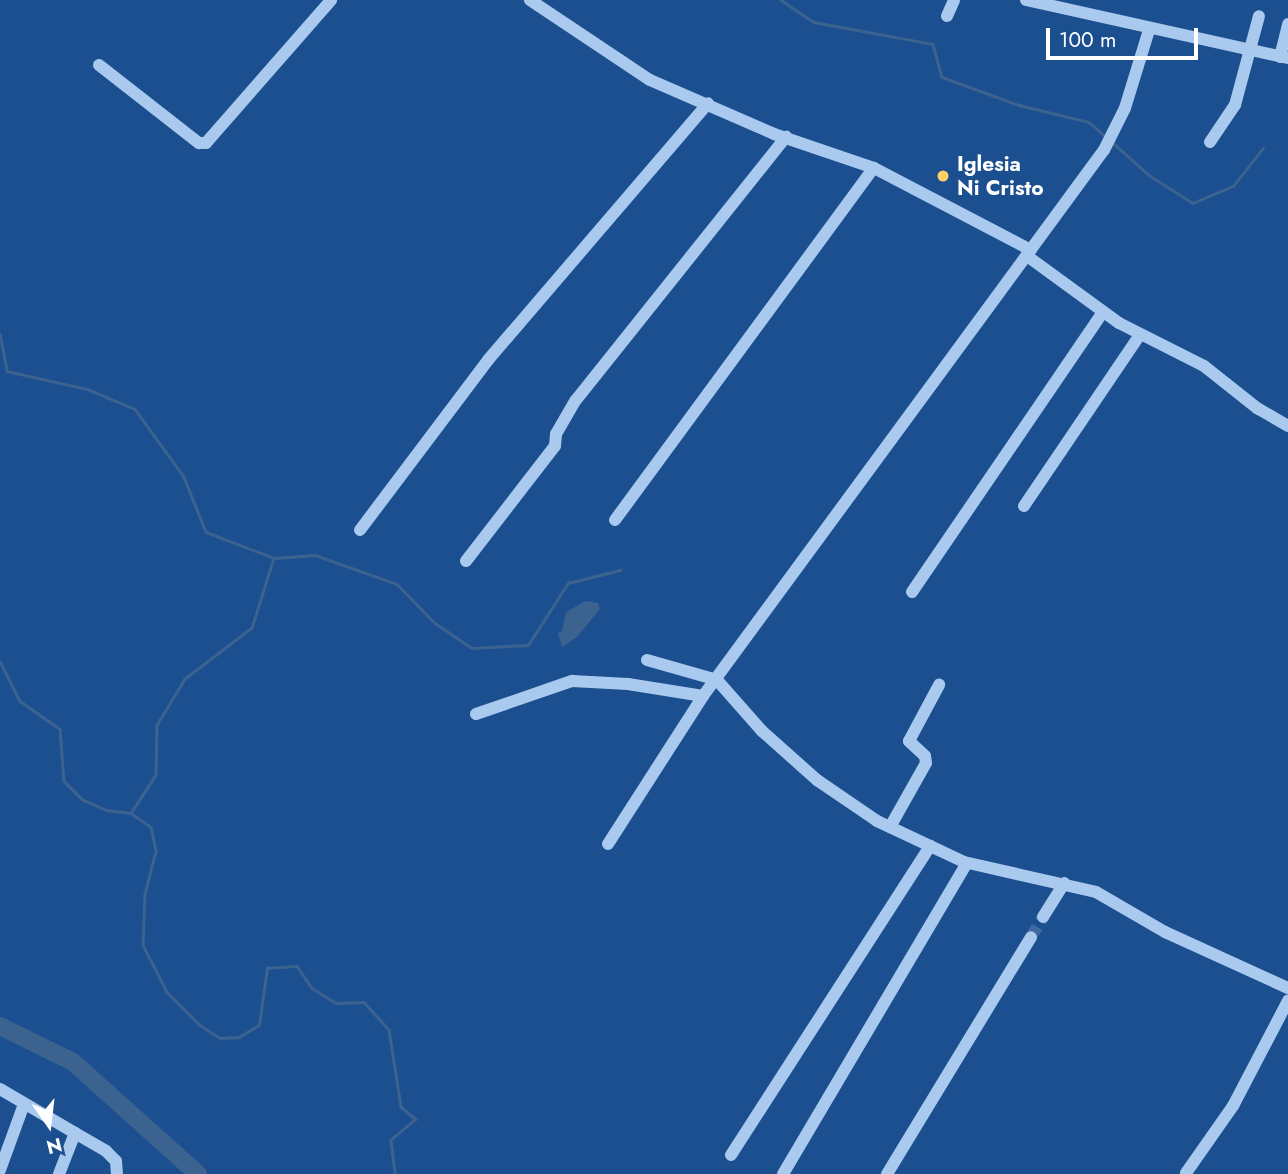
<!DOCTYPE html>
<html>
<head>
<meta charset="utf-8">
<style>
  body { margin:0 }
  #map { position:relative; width:1288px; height:1174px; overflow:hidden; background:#1b4f8f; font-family:Jost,sans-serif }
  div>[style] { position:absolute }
  .water>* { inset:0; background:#3c6290 }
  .stream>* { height:2.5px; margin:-1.25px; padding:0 1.25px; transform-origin:1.25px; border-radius:1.25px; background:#3c6290 }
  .river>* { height:18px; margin:-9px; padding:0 9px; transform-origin:9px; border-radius:9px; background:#3c6290 }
  .minor-tunnel>* { height:12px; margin-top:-6px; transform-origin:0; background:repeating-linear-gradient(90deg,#3d69a0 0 12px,transparent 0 18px) }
  .minor>* { height:12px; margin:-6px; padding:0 6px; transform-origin:6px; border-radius:6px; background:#a9c9ee }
  .dots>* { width:19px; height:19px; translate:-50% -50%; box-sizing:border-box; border:4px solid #1b4f8f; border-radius:50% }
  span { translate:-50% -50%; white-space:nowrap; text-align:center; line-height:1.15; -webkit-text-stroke:5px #1b4f8f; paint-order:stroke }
  .poi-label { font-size:21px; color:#fff; font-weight:700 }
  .left { translate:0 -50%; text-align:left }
  .north { position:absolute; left:14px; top:1090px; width:70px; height:70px; -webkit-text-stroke:5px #1b4f8f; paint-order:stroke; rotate:166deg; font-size:19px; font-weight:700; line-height:28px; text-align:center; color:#fff }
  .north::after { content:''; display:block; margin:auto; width:24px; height:32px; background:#fff; clip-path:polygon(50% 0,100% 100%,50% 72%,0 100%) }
  .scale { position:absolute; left:1046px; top:28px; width:152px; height:32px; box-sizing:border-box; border:4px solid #fff; border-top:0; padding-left:9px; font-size:21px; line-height:24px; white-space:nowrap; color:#fff; -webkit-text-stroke:5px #1b4f8f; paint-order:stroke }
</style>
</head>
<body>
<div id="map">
  <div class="water">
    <i style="clip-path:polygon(586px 601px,598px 603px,600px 609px,577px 637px,562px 647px,558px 633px,562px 631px,566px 612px)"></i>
  </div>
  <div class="stream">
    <i style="left:781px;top:0;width:40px;rotate:34deg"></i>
    <i style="left:814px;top:22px;width:121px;rotate:10.5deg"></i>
    <i style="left:933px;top:44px;width:34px;rotate:75deg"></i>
    <i style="left:942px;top:77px;width:82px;rotate:20deg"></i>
    <i style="left:1019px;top:105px;width:72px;rotate:13.7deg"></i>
    <i style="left:1089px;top:122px;width:21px;rotate:41deg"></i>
    <i style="left:1112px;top:142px;width:50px;rotate:41.7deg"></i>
    <i style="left:1149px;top:175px;width:52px;rotate:32.5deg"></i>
    <i style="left:1193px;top:203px;width:43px;rotate:-23deg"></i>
    <i style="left:1233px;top:186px;width:48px;rotate:-51.7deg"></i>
    <i style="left:0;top:334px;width:38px;rotate:79deg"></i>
    <i style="left:7px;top:371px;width:82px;rotate:12.7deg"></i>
    <i style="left:87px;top:389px;width:52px;rotate:22.6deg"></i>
    <i style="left:135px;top:409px;width:84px;rotate:54.2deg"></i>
    <i style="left:184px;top:477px;width:59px;rotate:68.2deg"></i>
    <i style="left:206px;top:532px;width:73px;rotate:20.9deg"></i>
    <i style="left:274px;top:558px;width:73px;rotate:107.4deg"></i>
    <i style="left:252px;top:628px;width:84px;rotate:142.7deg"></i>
    <i style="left:185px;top:679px;width:54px;rotate:121.3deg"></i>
    <i style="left:157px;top:725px;width:50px;rotate:91.1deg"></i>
    <i style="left:156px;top:775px;width:44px;rotate:123deg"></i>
    <i style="left:275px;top:558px;width:40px;rotate:-4.3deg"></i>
    <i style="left:315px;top:555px;width:87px;rotate:19.5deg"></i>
    <i style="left:397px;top:584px;width:54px;rotate:45.7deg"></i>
    <i style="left:435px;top:623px;width:45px;rotate:34deg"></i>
    <i style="left:472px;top:648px;width:56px;rotate:-3.1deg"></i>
    <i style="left:528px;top:645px;width:74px;rotate:-57.2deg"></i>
    <i style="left:568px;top:583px;width:54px;rotate:-14deg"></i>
    <i style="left:0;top:661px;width:45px;rotate:63.4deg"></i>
    <i style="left:20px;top:701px;width:49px;rotate:35deg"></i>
    <i style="left:60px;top:729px;width:52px;rotate:85.6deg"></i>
    <i style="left:64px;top:781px;width:27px;rotate:45deg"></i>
    <i style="left:83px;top:800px;width:25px;rotate:23deg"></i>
    <i style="left:106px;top:810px;width:25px;rotate:7deg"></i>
    <i style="left:131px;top:813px;width:24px;rotate:35deg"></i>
    <i style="left:151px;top:827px;width:25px;rotate:78deg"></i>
    <i style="left:156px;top:851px;width:44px;rotate:104.3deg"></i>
    <i style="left:145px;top:894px;width:51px;rotate:92.2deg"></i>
    <i style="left:143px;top:945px;width:53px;rotate:62.9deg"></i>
    <i style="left:167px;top:992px;width:47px;rotate:45deg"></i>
    <i style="left:200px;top:1025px;width:24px;rotate:33deg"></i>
    <i style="left:220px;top:1038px;width:19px;rotate:-3deg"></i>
    <i style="left:239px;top:1037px;width:23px;rotate:-31deg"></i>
    <i style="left:259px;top:1025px;width:58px;rotate:-82deg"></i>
    <i style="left:267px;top:968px;width:30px;rotate:-4deg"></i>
    <i style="left:297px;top:966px;width:27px;rotate:56deg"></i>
    <i style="left:312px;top:988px;width:28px;rotate:32deg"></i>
    <i style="left:336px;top:1003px;width:28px;rotate:-2deg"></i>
    <i style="left:364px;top:1002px;width:38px;rotate:48deg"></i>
    <i style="left:389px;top:1030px;width:78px;rotate:81.1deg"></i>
    <i style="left:401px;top:1107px;width:19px;rotate:39deg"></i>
    <i style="left:416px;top:1119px;width:33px;rotate:140deg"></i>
    <i style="left:391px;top:1140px;width:34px;rotate:83deg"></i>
  </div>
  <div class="river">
    <i style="left:0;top:1026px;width:81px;rotate:26.3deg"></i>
    <i style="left:73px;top:1062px;width:168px;rotate:41.9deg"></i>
  </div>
  <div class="minor-tunnel">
    <i style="left:1031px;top:937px;width:23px;rotate:-59deg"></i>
  </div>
  <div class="minor">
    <i style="left:530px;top:0;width:144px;rotate:33.7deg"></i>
    <i style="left:650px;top:80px;width:135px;rotate:23.5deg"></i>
    <i style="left:774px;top:134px;width:106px;rotate:18.8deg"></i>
    <i style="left:874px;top:168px;width:177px;rotate:27.6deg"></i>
    <i style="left:1026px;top:0;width:268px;rotate:12.5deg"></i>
    <i style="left:947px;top:16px;width:17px;rotate:-66deg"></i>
    <i style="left:1280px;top:57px;width:34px;rotate:-76deg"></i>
    <i style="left:99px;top:65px;width:127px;rotate:38deg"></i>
    <i style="left:199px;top:143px;width:7px"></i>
    <i style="left:206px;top:143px;width:190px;rotate:-48.8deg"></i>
    <i style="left:1210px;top:142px;width:45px;rotate:-56deg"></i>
    <i style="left:1235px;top:105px;width:92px;rotate:-74.9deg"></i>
    <i style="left:1027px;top:256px;width:114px;rotate:36.1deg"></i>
    <i style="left:1119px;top:323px;width:95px;rotate:26.8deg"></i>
    <i style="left:1204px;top:366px;width:68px;rotate:38.4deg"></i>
    <i style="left:1257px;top:408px;width:36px;rotate:30deg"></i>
    <i style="left:1024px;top:506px;width:205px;rotate:-55.9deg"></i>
    <i style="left:615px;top:520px;width:437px;rotate:-53.7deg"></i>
    <i style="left:360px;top:530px;width:213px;rotate:-53deg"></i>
    <i style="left:488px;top:360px;width:338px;rotate:-49.4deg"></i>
    <i style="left:466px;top:561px;width:145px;rotate:-52.3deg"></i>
    <i style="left:555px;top:446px;width:12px;rotate:-85deg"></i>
    <i style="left:556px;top:434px;width:39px;rotate:-60deg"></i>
    <i style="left:576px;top:400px;width:337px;rotate:-51.4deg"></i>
    <i style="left:912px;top:592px;width:339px;rotate:-55.7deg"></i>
    <i style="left:647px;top:660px;width:73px;rotate:15.9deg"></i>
    <i style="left:717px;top:680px;width:68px;rotate:48.6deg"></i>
    <i style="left:762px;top:731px;width:74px;rotate:41.7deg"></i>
    <i style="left:817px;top:780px;width:73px;rotate:34.3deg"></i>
    <i style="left:877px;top:821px;width:96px;rotate:25.2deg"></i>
    <i style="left:964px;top:862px;width:135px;rotate:12.8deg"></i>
    <i style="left:1096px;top:892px;width:80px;rotate:30.1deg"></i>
    <i style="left:1165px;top:932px;width:135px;rotate:24.5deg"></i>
    <i style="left:476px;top:714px;width:102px;rotate:-19deg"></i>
    <i style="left:572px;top:681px;width:56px;rotate:3.1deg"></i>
    <i style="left:628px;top:684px;width:76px;rotate:9.1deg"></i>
    <i style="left:703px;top:696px;width:677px;rotate:-53.71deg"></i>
    <i style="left:1104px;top:150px;width:47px;rotate:-63.4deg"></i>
    <i style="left:1125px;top:108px;width:82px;rotate:-72.9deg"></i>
    <i style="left:890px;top:827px;width:73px;rotate:-60.6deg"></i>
    <i style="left:926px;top:763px;width:7px;rotate:-98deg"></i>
    <i style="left:925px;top:756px;width:22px;rotate:-137deg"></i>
    <i style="left:909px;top:741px;width:64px;rotate:-61.8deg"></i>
    <i style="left:608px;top:844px;width:176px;rotate:-57.3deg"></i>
    <i style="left:1043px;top:917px;width:40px;rotate:-58deg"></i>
    <i style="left:0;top:1089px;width:87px;rotate:30.4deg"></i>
    <i style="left:75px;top:1133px;width:44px;rotate:111.3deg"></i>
    <i style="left:75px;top:1133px;width:36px;rotate:30deg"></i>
    <i style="left:106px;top:1151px;width:14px;rotate:45deg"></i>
    <i style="left:116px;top:1161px;width:13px;rotate:86deg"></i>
    <i style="left:731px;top:1155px;width:368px;rotate:-57.2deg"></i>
    <i style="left:0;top:1170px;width:70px;rotate:-70deg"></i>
    <i style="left:1186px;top:1173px;width:82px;rotate:-55deg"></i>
    <i style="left:1233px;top:1106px;width:119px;rotate:-62.4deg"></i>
    <i style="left:783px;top:1174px;width:361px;rotate:-59.4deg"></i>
    <i style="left:887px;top:1174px;width:277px;rotate:-58.7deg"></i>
  </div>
  <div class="dots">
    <i style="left:943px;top:176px;background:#ffd166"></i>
  </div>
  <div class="poi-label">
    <span class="left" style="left:957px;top:176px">Iglesia<br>Ni Cristo</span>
  </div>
  <div class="north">N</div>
  <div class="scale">100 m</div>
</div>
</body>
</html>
